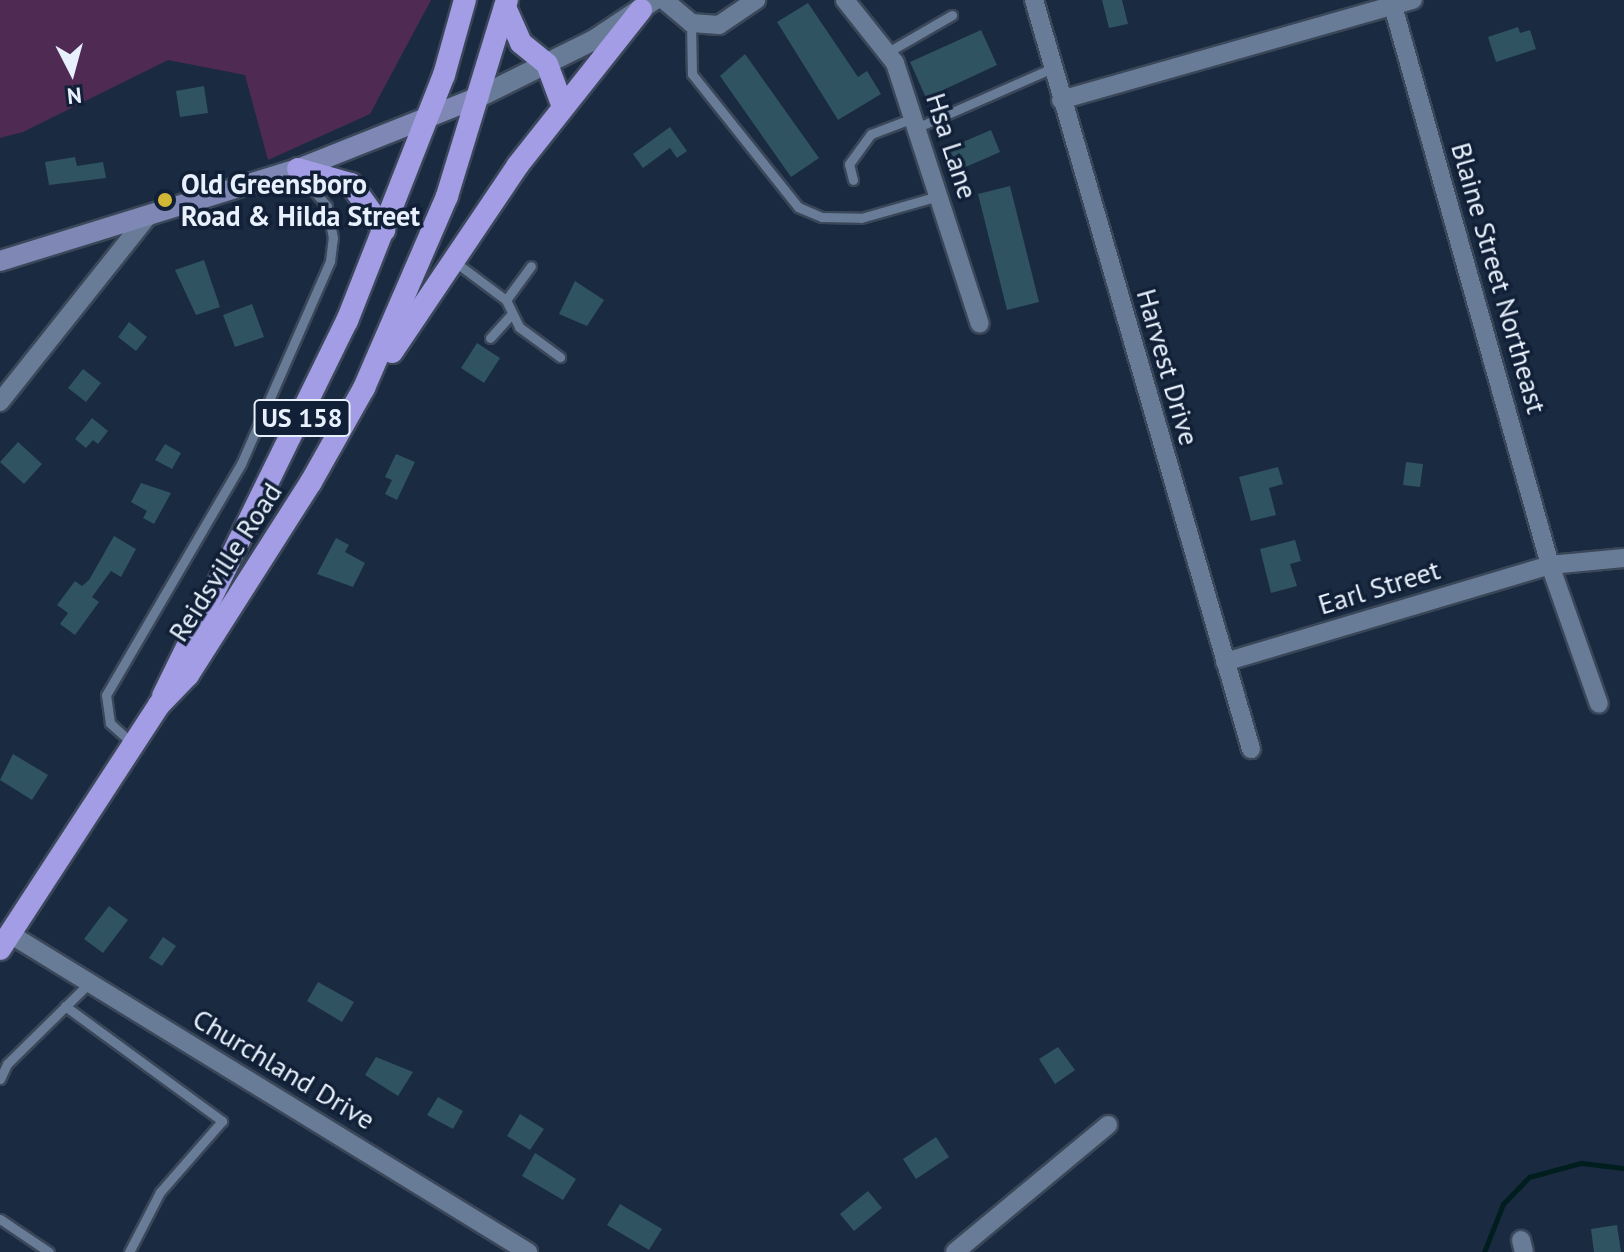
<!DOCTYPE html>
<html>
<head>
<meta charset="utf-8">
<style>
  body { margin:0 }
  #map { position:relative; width:1624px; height:1252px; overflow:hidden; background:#1a2a40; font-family:"PT Sans",sans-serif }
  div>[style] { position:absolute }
  .green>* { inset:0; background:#4f2b54 }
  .stream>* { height:5px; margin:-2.5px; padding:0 2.5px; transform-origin:2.5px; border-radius:2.5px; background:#011e1e }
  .building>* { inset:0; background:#2f5361 }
  .roads { filter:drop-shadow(2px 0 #3a4759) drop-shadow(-2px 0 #3a4759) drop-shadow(0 2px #3a4759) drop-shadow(0 -2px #3a4759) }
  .service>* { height:9px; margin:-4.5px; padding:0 4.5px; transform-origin:4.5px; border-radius:4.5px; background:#697c97 }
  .minor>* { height:18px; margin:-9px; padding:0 9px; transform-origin:9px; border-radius:9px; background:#697c97 }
  .tertiary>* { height:20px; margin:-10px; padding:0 10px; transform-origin:10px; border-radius:10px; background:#697c97 }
  .secondary>* { height:20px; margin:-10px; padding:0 10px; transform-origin:10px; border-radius:10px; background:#7f88b4 }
  .trunk>* { height:22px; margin:-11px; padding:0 11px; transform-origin:11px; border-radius:11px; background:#a29de4 }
  .dots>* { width:22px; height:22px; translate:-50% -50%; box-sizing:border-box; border:4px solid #112036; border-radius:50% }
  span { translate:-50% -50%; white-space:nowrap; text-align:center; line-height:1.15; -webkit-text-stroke:7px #112036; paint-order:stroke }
  .shield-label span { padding:2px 6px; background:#112036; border:2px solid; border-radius:6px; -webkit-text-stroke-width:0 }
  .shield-label { font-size:26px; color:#e7f0fc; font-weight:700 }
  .street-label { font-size:28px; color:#e7f0fc }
  .poi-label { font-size:28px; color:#e7f0fc; font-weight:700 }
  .left { translate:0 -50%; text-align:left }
  .north { position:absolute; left:32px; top:32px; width:80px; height:80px; -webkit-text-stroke:6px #112036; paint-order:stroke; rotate:174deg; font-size:22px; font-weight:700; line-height:32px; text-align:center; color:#e7f0fc }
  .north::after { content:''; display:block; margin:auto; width:28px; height:36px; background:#e7f0fc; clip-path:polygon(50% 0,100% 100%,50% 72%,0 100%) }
</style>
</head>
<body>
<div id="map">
  <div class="green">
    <i style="clip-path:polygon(0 0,431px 0,370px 114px,268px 160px,245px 75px,168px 60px,23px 132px,0 138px)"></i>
  </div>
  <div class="stream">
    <i style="left:1484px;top:1252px;width:52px;rotate:-68.4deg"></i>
    <i style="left:1503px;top:1204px;width:37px;rotate:-46deg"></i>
    <i style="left:1529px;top:1177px;width:54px;rotate:-15.1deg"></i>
    <i style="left:1581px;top:1163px;width:43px;rotate:6.6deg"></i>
  </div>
  <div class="building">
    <i style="clip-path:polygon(1102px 0,1122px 0,1128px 24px,1109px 28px)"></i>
    <i style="clip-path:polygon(808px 3px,858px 77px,867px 71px,881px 94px,838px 120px,777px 22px)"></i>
    <i style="clip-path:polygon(1518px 27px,1520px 33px,1530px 30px,1536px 49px,1496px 62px,1488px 37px)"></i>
    <i style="clip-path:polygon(981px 30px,997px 65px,926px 98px,910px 62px)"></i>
    <i style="clip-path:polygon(745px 54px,819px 158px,791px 177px,720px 76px)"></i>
    <i style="clip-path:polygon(204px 86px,208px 113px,180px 117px,176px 91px)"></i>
    <i style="clip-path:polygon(670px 127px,687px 151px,677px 158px,670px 148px,643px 168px,633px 154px)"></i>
    <i style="clip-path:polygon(991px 130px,1000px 152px,959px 170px,949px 148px)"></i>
    <i style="clip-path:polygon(75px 157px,77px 166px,103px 162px,106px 178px,49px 185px,45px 162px)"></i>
    <i style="clip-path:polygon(1010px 186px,1039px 302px,1007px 310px,978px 194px)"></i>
    <i style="clip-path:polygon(204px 260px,220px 307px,196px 315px,175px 270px)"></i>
    <i style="clip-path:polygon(575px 281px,604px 300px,587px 326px,559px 314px)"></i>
    <i style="clip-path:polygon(252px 304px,264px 337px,235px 347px,223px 315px)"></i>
    <i style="clip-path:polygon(129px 322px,147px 337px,136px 351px,118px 337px)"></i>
    <i style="clip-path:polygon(477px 343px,500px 358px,484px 383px,461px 368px)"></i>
    <i style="clip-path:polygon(83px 369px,101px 383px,86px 402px,68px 388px)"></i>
    <i style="clip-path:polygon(92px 418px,108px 431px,98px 444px,93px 440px,86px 448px,75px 439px)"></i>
    <i style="clip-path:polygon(18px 442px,42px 464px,24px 484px,0 462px)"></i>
    <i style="clip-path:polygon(165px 444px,181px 453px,172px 469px,155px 460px)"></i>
    <i style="clip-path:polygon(396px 454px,415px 462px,397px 500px,385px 494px,392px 480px,385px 477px)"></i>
    <i style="clip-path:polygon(1406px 462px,1423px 464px,1420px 487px,1403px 485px)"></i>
    <i style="clip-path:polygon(1278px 467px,1283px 484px,1269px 488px,1276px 515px,1251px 521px,1239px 477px)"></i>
    <i style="clip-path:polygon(141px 483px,171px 493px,154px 524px,143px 518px,147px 511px,131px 502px)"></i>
    <i style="clip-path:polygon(114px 536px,136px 549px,121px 577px,111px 571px,92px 597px,99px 602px,75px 635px,60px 624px,68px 613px,57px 605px,75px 581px,82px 586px,89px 580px)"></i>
    <i style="clip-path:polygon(336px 538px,349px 545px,345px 552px,365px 563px,353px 587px,317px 574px)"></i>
    <i style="clip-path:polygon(1295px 540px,1301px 561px,1290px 564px,1297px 586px,1271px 593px,1260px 549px)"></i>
    <i style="clip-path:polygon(13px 754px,48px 775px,32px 800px,0 780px)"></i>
    <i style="clip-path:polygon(109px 906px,128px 920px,103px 953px,84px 939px)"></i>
    <i style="clip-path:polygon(163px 937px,176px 946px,162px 966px,149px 958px)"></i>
    <i style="clip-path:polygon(318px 982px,354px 1002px,342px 1022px,307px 1001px)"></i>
    <i style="clip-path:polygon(1058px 1047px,1075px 1070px,1055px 1084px,1039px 1059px)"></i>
    <i style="clip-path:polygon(376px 1057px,413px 1072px,398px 1096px,365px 1075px)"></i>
    <i style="clip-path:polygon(438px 1097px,463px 1111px,453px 1129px,427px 1115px)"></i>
    <i style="clip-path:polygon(520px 1114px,544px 1129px,530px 1150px,507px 1136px)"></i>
    <i style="clip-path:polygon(936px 1137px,949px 1157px,916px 1179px,903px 1159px)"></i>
    <i style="clip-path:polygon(535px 1153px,576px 1179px,563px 1200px,522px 1176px)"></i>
    <i style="clip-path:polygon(868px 1191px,882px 1208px,854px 1231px,840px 1214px)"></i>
    <i style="clip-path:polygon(620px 1204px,662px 1229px,649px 1250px,607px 1225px)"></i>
    <i style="clip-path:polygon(1617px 1225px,1621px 1252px,1594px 1252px,1591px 1229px)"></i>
  </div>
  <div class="roads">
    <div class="service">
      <i style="left:691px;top:23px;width:51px;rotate:88.9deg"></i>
      <i style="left:692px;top:74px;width:170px;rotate:51.4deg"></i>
      <i style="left:798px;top:207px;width:26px;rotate:23deg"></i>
      <i style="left:822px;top:217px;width:39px;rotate:1deg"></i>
      <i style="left:861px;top:218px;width:80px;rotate:-15.9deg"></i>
      <i style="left:888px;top:52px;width:74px;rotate:-30deg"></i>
      <i style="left:916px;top:128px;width:150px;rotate:-23.7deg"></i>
      <i style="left:853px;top:180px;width:16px;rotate:-104deg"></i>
      <i style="left:849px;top:164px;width:37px;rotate:-54deg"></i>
      <i style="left:871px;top:134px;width:45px;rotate:-20.9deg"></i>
      <i style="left:455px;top:262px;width:64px;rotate:36.7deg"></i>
      <i style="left:506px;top:300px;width:30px;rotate:64deg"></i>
      <i style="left:519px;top:327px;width:51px;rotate:36.2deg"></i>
      <i style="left:506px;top:300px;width:42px;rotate:-53.7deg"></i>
      <i style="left:490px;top:338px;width:30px;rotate:-48deg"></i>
      <i style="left:132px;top:743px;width:30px;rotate:-138deg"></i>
      <i style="left:110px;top:723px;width:28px;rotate:-98deg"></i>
      <i style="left:106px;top:695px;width:268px;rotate:-59.7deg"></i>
      <i style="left:241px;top:464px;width:222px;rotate:-66.3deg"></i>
      <i style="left:330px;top:261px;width:23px;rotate:-83deg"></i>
      <i style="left:333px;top:238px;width:33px;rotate:-101deg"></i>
      <i style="left:327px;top:206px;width:41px;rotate:-131.1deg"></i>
      <i style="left:65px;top:1006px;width:195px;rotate:36.2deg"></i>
      <i style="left:222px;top:1121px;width:94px;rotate:131.1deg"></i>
      <i style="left:160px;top:1192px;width:68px;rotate:117.3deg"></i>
      <i style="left:0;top:1079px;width:17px;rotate:-65deg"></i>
      <i style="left:7px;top:1064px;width:115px;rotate:-44.6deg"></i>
      <i style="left:0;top:1219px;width:59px;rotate:34deg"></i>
    </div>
    <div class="minor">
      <i style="left:664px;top:0;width:35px;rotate:40deg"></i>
      <i style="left:691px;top:23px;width:28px;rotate:4deg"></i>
      <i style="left:719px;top:25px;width:45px;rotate:-34deg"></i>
      <i style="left:845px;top:0;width:80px;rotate:51.6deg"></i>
      <i style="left:895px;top:63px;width:274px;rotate:72deg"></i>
      <i style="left:1034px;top:0;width:780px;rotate:73.84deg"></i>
      <i style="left:1393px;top:6px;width:581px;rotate:74.31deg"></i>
      <i style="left:1550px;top:565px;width:147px;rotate:70.6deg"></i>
      <i style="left:1061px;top:100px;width:366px;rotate:-15.9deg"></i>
      <i style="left:0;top:402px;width:238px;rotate:-51.5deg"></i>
      <i style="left:1225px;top:662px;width:339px;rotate:-16.6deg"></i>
      <i style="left:1550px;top:565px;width:74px;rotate:-5.4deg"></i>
      <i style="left:10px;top:934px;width:608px;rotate:31.55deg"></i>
      <i style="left:1521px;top:1240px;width:12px;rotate:76deg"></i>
      <i style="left:955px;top:1252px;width:199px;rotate:-39.7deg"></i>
    </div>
    <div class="tertiary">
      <i style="left:479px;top:97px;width:128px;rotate:-26.4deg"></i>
      <i style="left:594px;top:40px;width:72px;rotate:-33.7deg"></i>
    </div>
    <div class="secondary">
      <i style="left:0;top:261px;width:312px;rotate:-17.2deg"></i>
      <i style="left:298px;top:169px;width:195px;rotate:-21.7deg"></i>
    </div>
    <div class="trunk">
      <i style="left:505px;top:7px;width:39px;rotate:66deg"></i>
      <i style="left:521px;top:43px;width:33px;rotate:39deg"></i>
      <i style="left:547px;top:64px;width:46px;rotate:69.6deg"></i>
      <i style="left:298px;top:169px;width:55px;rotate:15.8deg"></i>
      <i style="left:351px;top:184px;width:57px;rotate:54.3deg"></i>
      <i style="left:392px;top:352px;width:225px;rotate:-56deg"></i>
      <i style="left:518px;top:165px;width:198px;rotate:-51.6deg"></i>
      <i style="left:163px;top:696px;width:418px;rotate:-63.9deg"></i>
      <i style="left:347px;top:321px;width:264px;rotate:-68.5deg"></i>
      <i style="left:444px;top:75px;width:78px;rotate:-74.4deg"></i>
      <i style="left:0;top:949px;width:291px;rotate:-56.9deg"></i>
      <i style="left:159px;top:705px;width:42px;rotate:-46deg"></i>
      <i style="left:188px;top:675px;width:229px;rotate:-57.5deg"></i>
      <i style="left:311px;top:482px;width:108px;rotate:-60.6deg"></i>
      <i style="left:364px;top:388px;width:209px;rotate:-66.6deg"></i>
      <i style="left:447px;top:196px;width:205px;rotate:-73deg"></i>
    </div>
  </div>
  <div class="dots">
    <i style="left:165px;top:200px;background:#d2b736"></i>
  </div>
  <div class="shield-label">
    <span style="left:302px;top:418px">US 158</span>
  </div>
  <div class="street-label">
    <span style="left:952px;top:146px;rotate:72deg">Hsa Lane</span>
    <span style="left:1499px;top:278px;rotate:74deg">Blaine Street Northeast</span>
    <span style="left:1168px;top:367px;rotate:74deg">Harvest Drive</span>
    <span style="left:225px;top:562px;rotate:-57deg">Reidsville Road</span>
    <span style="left:1379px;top:587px;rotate:-17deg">Earl Street</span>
    <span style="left:284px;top:1069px;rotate:31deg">Churchland Drive</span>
  </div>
  <div class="poi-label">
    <span class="left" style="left:181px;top:200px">Old Greensboro<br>Road &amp; Hilda Street</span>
  </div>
  <div class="north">N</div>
</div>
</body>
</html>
